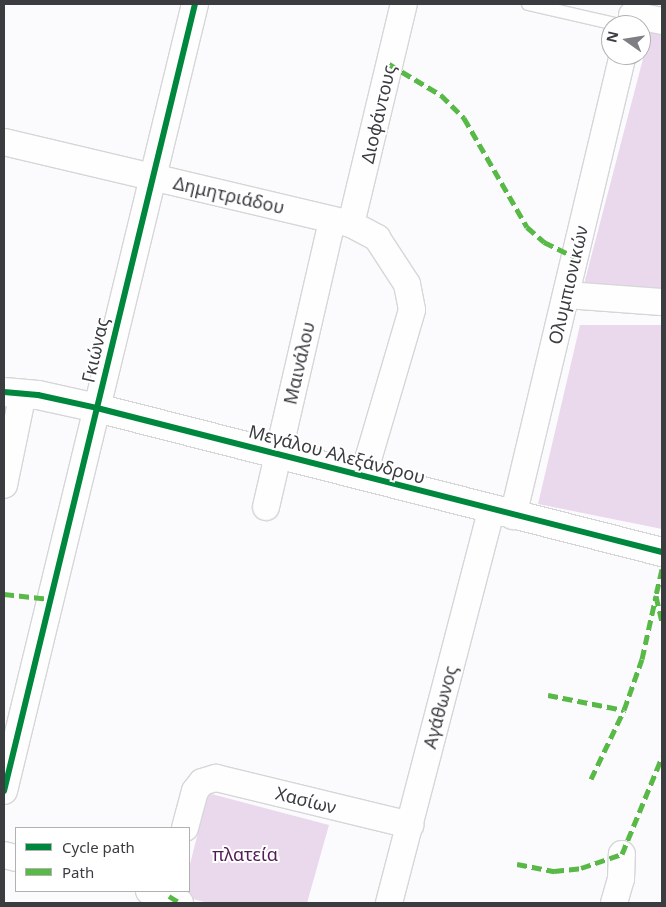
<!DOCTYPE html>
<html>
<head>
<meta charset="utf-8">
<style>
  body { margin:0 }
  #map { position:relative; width:666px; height:907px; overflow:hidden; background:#fbfbfe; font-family:"Noto Sans",sans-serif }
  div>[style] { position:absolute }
  .green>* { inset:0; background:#ead9ec }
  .roads { filter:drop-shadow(1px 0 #d6d6d9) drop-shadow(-1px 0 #d6d6d9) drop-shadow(0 1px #d6d6d9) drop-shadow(0 -1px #d6d6d9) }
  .lane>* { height:12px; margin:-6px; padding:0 6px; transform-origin:6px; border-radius:6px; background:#fefeff }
  .street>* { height:26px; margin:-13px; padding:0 13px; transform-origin:13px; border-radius:13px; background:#fefeff }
  .secondary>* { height:28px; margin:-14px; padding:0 14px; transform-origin:14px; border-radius:14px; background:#fefeff }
  .quiet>* { height:5px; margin-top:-2.5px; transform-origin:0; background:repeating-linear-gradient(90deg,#58b947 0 10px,transparent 0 15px) }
  .cycleway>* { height:6px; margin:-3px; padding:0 3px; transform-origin:3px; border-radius:3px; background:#00873e }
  span { translate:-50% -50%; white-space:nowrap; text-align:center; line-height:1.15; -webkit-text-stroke:4px #fff; paint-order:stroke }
  .street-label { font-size:18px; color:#3b3c40 }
  .park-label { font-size:18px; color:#521d55 }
  .frame { position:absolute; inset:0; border:5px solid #3b3c40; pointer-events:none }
  .legend { position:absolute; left:15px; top:827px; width:175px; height:65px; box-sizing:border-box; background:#fff; border:1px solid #b1b1b3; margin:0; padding:6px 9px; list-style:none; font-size:15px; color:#3b3c40 }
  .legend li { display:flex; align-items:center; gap:10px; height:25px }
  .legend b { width:25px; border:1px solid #b1b1b3 }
  .north { position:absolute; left:601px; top:15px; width:50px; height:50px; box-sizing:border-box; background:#fff; border:1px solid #b1b1b3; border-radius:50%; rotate:283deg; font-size:14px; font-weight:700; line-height:20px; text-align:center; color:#3b3c40 }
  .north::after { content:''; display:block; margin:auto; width:18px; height:22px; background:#7e7f82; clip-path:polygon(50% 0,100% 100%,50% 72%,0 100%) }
</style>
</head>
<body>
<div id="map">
  <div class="green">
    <i style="clip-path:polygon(650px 32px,662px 34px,662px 289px,584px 284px)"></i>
    <i style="clip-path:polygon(580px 325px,662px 325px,662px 529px,538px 504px)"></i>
    <i style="clip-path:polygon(208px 793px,329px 825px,307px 903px,208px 903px,182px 896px,183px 891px,189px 891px,189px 868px)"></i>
  </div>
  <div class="roads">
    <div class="lane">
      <i style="left:528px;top:4px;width:94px;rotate:12.9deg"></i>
    </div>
    <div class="street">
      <i style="left:632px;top:15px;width:31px;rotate:11deg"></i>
      <i style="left:4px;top:142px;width:357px;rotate:13.3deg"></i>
      <i style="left:351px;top:224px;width:30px;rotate:28deg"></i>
      <i style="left:377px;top:238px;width:55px;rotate:56.9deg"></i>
      <i style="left:407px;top:284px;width:26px;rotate:79deg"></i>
      <i style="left:412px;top:310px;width:173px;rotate:106.4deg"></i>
      <i style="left:351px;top:224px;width:226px;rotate:-76.5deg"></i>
      <i style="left:566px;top:295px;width:96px;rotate:4.2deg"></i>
      <i style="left:4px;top:485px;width:94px;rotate:-78.3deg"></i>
      <i style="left:266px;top:507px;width:294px;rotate:-77deg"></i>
      <i style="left:513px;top:516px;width:474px;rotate:-76.6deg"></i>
      <i style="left:4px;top:791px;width:810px;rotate:-76.36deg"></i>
      <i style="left:185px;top:828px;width:38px;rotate:-75deg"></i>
      <i style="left:195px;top:791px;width:11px;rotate:-52deg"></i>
      <i style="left:202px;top:782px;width:15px;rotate:-16deg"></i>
      <i style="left:216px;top:778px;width:200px;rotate:13.6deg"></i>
      <i style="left:4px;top:855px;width:12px;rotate:14deg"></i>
      <i style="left:149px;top:891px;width:21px;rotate:14deg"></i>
      <i style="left:169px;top:896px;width:13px;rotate:32deg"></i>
      <i style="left:389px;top:903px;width:405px;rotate:-75.4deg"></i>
      <i style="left:614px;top:903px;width:25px;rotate:-74deg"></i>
      <i style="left:621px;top:879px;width:25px;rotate:-88deg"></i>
    </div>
    <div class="secondary">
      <i style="left:4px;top:392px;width:34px;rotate:5deg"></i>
      <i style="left:38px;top:395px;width:60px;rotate:12.4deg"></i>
      <i style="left:97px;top:408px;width:583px;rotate:14.3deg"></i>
    </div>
  </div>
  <div class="quiet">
    <i style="left:389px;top:64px;width:61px;rotate:30.8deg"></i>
    <i style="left:441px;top:95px;width:33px;rotate:45deg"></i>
    <i style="left:464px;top:118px;width:126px;rotate:60deg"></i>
    <i style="left:527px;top:227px;width:23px;rotate:41deg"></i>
    <i style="left:544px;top:242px;width:34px;rotate:26deg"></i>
    <i style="left:662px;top:569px;width:28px;rotate:103deg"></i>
    <i style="left:656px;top:596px;width:28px;rotate:77deg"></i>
    <i style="left:4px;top:594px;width:46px;rotate:6.2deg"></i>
    <i style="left:548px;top:695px;width:77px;rotate:11.2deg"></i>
    <i style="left:591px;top:779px;width:76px;rotate:-64.4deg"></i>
    <i style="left:624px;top:710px;width:54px;rotate:-70.6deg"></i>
    <i style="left:642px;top:659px;width:65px;rotate:-77.5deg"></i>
    <i style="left:517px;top:864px;width:38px;rotate:11deg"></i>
    <i style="left:554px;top:871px;width:27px;rotate:-6deg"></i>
    <i style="left:581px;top:868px;width:43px;rotate:-18.9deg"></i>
    <i style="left:622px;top:854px;width:105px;rotate:-67.6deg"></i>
    <i style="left:169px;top:896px;width:13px;rotate:32deg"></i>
  </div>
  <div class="cycleway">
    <i style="left:4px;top:392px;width:34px;rotate:5deg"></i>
    <i style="left:38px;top:395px;width:60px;rotate:12.4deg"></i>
    <i style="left:97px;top:408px;width:583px;rotate:14.3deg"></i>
    <i style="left:4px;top:791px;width:810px;rotate:-76.36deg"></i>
  </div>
  <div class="street-label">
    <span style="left:378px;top:114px;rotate:-77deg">Διοφάντους</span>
    <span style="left:229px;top:195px;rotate:13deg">Δημητριάδου</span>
    <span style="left:568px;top:285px;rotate:-77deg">Ολυμπιονικών</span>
    <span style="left:95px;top:350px;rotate:-77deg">Γκιώνας</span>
    <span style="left:299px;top:363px;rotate:-77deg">Μαινάλου</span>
    <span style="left:337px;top:454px;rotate:15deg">Μεγάλου Αλεξάνδρου</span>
    <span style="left:440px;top:707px;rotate:-75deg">Αγάθωνος</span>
    <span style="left:306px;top:800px;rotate:14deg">Χασίων</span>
  </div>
  <div class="park-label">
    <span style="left:245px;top:854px">πλατεία</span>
  </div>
  <div class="frame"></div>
  <ul class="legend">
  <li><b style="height:6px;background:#00873e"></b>Cycle path</li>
  <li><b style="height:6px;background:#58b947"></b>Path</li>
  </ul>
  <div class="north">N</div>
</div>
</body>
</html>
